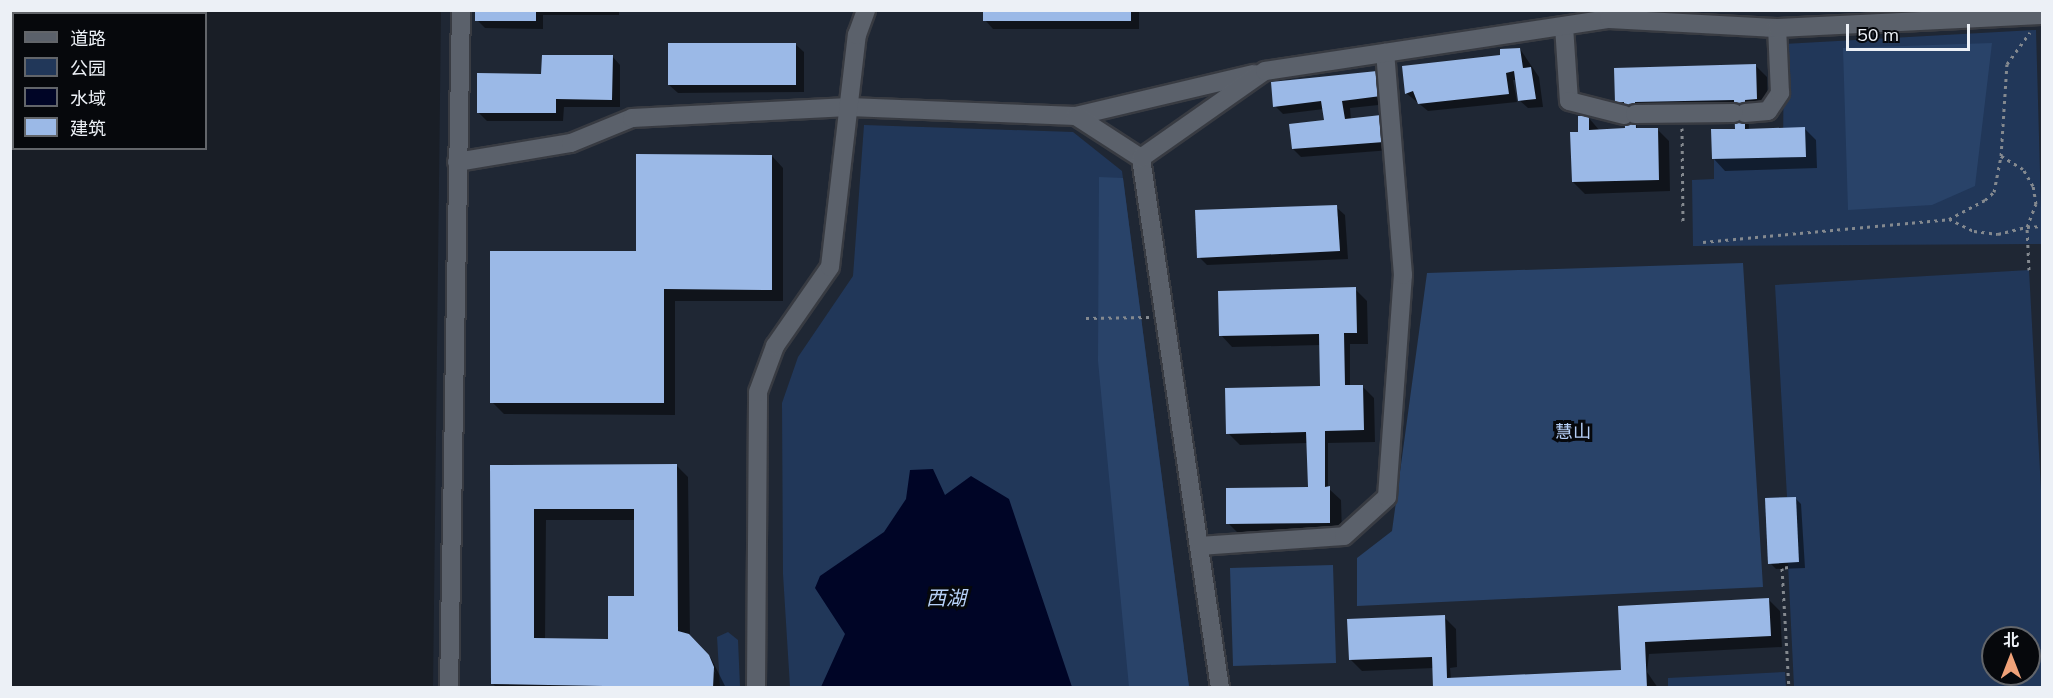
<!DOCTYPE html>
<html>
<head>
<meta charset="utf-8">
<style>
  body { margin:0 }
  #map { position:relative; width:2053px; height:698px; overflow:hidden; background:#191e26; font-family:Mulish,"Noto Sans SC",sans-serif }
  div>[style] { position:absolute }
  .built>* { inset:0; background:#1f2734 }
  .green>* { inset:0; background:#213759 }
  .forest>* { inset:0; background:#294369 }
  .water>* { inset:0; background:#000526 }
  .shadow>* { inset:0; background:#0007 }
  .building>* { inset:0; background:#9bb9e7 }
  .path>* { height:3px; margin-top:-1.5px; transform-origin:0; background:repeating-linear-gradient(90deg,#84898f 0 3px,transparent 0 7.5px) }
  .roads { filter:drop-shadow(2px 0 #383b42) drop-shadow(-2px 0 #383b42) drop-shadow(0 2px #383b42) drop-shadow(0 -2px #383b42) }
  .minor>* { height:18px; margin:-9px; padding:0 9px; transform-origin:9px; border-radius:9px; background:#5b616b }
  span { translate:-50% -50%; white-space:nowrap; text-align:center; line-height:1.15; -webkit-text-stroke:6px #06080c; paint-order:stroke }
  .park-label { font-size:18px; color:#b5cff7 }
  .water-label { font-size:20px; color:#b7d1f8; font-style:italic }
  .frame { position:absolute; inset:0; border:12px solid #ecf0f6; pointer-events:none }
  .legend { position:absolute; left:12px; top:12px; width:195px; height:138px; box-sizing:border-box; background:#06080c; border:2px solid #62656a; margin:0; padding:8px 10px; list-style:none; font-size:18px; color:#ecf0f6 }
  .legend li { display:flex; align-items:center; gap:12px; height:30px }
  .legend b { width:30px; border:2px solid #62656a }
  .north { position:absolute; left:1981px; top:626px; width:60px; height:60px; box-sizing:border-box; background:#06080c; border:2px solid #62656a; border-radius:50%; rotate:0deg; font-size:16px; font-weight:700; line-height:24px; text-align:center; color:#ecf0f6 }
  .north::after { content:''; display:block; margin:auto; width:21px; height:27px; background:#f0a279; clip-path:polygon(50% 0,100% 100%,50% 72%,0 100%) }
  .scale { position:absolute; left:1846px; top:24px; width:124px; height:27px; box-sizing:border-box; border:3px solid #ecf0f6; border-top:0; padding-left:8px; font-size:18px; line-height:21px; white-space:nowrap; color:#ecf0f6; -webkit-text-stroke:4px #06080c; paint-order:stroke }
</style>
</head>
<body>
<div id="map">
  <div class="built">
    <i style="clip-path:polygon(evenodd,441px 11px,2042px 11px,2042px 687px,433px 687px,441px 11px,1993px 638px,2029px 638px,2029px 674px,1993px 674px,1993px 638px)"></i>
  </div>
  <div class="green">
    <i style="clip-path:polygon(2036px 30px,2042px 244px,1693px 246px,1692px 180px,1714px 179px,1714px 150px,1783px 148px,1784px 44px)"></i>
    <i style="clip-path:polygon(864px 125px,1073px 132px,1122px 171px,1189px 687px,790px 687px,783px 574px,782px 403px,798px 357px,853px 276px)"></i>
    <i style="clip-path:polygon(evenodd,2029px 270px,2042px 508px,2042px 687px,1794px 687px,1788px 563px,1768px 564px,1765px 498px,1787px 497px,1775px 285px,2029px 270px,1993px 638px,2029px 638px,2029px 674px,1993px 674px,1993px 638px)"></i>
    <i style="clip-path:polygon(728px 632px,738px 640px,740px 687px,720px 687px,717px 637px)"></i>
    <i style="clip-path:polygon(1785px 672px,1786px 687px,1668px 687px,1668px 678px)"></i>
  </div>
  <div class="forest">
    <i style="clip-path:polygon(1992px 43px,1975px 186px,1932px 205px,1848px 210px,1843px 48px)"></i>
    <i style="clip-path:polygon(1099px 177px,1123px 178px,1189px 687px,1129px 687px,1098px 361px)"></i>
    <i style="clip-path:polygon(1743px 263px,1763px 587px,1357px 606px,1357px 558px,1392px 531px,1427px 273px)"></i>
    <i style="clip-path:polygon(1333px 565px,1336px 663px,1233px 666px,1230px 568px)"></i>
  </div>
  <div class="water">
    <i style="clip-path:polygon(933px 469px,945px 495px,971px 476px,1009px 499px,1072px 687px,821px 687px,845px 634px,815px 588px,820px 576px,884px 532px,906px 499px,910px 470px)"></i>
  </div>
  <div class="shadow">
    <i style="clip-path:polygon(477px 10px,619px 10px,619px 15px,543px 15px,543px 29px,485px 28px,477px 20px)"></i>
    <i style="clip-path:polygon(677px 10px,815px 10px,815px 12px,679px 12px)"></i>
    <i style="clip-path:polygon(985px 10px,1139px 10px,1139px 29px,993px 29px,985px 20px)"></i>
    <i style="clip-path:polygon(795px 44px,804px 52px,804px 92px,678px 93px,669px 85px)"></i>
    <i style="clip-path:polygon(1520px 49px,1539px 77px,1543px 107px,1528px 108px,1519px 100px,1516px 80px,1513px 80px,1517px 102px,1428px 111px,1406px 93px)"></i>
    <i style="clip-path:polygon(612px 56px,620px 65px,620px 107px,564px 107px,563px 121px,487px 121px,478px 112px,543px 75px)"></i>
    <i style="clip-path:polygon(1755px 65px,1767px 77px,1768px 110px,1748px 111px,1749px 130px,1804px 128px,1816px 140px,1817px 168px,1725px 171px,1714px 159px,1736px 130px,1736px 111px,1636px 114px,1637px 130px,1657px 129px,1669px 141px,1670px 191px,1585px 194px,1573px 182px,1580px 134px,1588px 117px,1600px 131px,1629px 130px,1626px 112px,1616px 102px)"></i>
    <i style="clip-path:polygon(1377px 73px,1385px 81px,1388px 104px,1350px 108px,1351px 120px,1380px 117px,1391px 150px,1301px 157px,1293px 149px,1325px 121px,1324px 109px,1283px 114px,1275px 106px)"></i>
    <i style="clip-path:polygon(772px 156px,783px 168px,783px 301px,675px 301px,675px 415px,504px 414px,492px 402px,637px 252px)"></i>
    <i style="clip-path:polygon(1336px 207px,1345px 215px,1348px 259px,1207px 265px,1199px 257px)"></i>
    <i style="clip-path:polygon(1355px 289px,1367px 301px,1368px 344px,1350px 344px,1350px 386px,1362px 386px,1374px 398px,1375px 442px,1328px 443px,1328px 488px,1341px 500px,1342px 534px,1240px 535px,1228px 523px,1309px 488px,1308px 443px,1240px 445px,1228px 433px,1322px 387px,1321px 345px,1232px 347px,1221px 335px)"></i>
    <i style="clip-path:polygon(evenodd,677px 466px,688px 477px,690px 636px,716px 674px,708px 655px,711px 658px,726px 688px,497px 688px,493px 684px,491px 467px,677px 466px,546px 520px,636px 520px,635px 597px,609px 640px,545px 640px,546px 520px)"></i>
    <i style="clip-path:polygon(1795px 498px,1801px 504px,1805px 568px,1776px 569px,1770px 563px)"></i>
    <i style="clip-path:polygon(1768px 599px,1780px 611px,1782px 647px,1649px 654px,1647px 672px,1658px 688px,1434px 688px,1434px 668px,1362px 671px,1350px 659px,1444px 617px,1456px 629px,1457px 667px,1450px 668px,1451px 680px,1625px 672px,1622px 644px)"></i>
  </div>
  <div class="building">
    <i style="clip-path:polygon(475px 10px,536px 10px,536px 21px,475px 21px)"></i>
    <i style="clip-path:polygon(983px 10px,1131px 10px,1131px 21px,983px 21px)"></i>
    <i style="clip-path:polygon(668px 43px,796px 43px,796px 85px,668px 85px)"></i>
    <i style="clip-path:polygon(1520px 48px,1523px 68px,1531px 67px,1536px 99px,1518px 101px,1514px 71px,1506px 73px,1509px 94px,1418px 104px,1413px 91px,1405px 94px,1402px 66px,1500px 55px,1500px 49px)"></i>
    <i style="clip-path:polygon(542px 55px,613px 55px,612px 100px,556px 99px,556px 113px,477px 113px,477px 73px,541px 74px)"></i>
    <i style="clip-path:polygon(1756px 64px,1757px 99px,1745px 100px,1745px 129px,1805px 127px,1806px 157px,1712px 159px,1711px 129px,1735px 129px,1734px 100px,1635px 102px,1636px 128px,1658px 128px,1659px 180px,1572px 182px,1570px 132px,1578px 132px,1578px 116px,1589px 116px,1589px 130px,1625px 128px,1624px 102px,1615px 103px,1614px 68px)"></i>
    <i style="clip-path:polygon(1377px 71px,1381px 96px,1342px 101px,1345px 119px,1381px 115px,1384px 142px,1292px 149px,1289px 124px,1324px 120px,1321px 101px,1273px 107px,1271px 82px)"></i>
    <i style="clip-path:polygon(636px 154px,772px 155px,772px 290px,664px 289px,664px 403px,490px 403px,490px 251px,636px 251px)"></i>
    <i style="clip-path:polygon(1337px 205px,1340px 251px,1197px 258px,1195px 210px)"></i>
    <i style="clip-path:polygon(1356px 287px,1357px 333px,1344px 333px,1345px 385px,1363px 385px,1364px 430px,1325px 431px,1325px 487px,1330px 486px,1330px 523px,1226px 524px,1226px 488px,1308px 487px,1306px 432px,1226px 434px,1225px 388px,1320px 386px,1319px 334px,1219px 336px,1218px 291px)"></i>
    <i style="clip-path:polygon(evenodd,677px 464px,678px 631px,689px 634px,709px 655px,714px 667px,713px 688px,491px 684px,490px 465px,677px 464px,534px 509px,634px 509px,634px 596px,608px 596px,608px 639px,534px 638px,534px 509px)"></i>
    <i style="clip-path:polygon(1796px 497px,1799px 562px,1768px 564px,1765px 498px)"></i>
    <i style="clip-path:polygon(1769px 598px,1771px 636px,1645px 642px,1647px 688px,1433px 688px,1432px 657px,1349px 660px,1347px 619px,1445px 615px,1447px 678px,1621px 670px,1618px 606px)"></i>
  </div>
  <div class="path">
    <i style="left:1682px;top:128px;width:95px;rotate:89.4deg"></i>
    <i style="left:1949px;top:219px;width:28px;rotate:26deg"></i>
    <i style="left:1974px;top:231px;width:24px;rotate:7deg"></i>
    <i style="left:1998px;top:234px;width:30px;rotate:-14deg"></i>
    <i style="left:2027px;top:227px;width:25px;rotate:-69deg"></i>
    <i style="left:2036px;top:204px;width:18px;rotate:-99deg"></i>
    <i style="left:2033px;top:186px;width:20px;rotate:-120deg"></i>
    <i style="left:2023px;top:169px;width:26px;rotate:-149deg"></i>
    <i style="left:1703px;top:242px;width:247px;rotate:-5.3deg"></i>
    <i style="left:1949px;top:219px;width:41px;rotate:-27.8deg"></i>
    <i style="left:1985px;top:200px;width:12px;rotate:-42deg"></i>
    <i style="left:1994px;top:192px;width:37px;rotate:-79deg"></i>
    <i style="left:2001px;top:156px;width:92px;rotate:-86.3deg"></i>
    <i style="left:2007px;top:64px;width:39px;rotate:-54deg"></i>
    <i style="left:2029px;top:270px;width:43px;rotate:-92.7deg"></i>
    <i style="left:2027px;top:227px;width:15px;rotate:-4deg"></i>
    <i style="left:1086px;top:318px;width:63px;rotate:-0.9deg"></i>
    <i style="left:1788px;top:567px;width:6px;rotate:171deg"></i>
    <i style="left:1782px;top:568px;width:120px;rotate:86.7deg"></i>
  </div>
  <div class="roads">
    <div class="minor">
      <i style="left:1564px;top:26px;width:75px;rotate:86.2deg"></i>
      <i style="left:1569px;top:101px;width:57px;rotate:14.3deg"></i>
      <i style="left:1745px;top:113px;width:23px;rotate:-5deg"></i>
      <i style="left:1768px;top:111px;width:22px;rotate:-56deg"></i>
      <i style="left:1780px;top:93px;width:65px;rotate:-92.6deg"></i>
      <i style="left:1635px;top:114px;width:99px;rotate:-0.6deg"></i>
      <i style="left:1076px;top:116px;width:183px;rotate:-13.3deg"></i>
      <i style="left:457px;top:162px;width:116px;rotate:-9.5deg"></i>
      <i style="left:571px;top:143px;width:66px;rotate:-22.3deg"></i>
      <i style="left:632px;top:118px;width:217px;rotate:-2.9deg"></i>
      <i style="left:849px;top:107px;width:227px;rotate:2.3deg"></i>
      <i style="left:1076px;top:116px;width:77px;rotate:32.9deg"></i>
      <i style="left:1199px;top:546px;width:145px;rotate:-3.9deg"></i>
      <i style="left:1344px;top:536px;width:58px;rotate:-42.2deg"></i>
      <i style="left:1387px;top:497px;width:223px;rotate:-85.9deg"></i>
      <i style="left:1403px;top:275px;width:223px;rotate:-94.6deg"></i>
      <i style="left:449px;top:688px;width:678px;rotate:-88.99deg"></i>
      <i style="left:756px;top:688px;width:296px;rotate:-89.6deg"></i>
      <i style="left:758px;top:392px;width:49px;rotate:-69.7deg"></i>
      <i style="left:775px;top:346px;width:96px;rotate:-55.2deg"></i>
      <i style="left:830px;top:267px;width:234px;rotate:-83.4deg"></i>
      <i style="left:857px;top:35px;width:27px;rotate:-70deg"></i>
      <i style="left:1220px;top:688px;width:536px;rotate:-98.48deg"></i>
      <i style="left:1141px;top:158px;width:151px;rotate:-35.1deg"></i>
      <i style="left:1265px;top:71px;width:348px;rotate:-8.6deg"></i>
      <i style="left:1609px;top:19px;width:168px;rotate:3.1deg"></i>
      <i style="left:1777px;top:28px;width:265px;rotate:-2.8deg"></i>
    </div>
  </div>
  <div class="park-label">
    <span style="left:1573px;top:432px">慧山</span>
  </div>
  <div class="water-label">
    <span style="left:946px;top:597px">西湖</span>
  </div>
  <div class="frame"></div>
  <ul class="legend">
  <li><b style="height:8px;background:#5b616b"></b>道路</li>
  <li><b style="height:16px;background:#213759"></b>公园</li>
  <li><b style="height:16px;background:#000526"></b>水域</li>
  <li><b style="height:16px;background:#9bb9e7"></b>建筑</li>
  </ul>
  <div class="north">北</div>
  <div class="scale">50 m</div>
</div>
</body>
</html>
